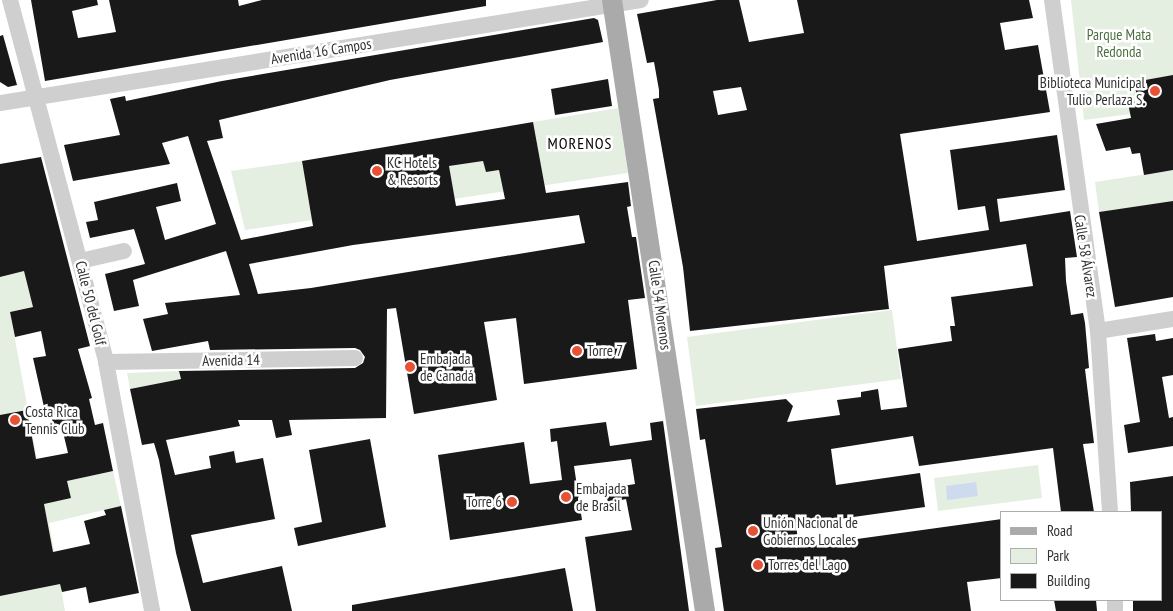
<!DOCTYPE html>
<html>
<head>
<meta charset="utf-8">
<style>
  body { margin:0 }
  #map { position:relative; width:1173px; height:611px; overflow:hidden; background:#fff; font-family:"PT Sans Narrow",sans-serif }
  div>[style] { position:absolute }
  .green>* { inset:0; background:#e5efe1 }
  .water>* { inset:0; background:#cedaee }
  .building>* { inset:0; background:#191919 }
  .minor>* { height:16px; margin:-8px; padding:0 8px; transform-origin:8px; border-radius:8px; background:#cfcfcf }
  .major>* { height:20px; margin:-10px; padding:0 10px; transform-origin:10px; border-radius:10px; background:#aaa }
  .dots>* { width:14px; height:14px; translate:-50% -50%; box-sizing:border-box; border:2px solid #fff; border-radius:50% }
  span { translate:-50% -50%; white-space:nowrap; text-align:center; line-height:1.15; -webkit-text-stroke:5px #fff; paint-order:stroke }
  .park-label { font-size:15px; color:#4a6f3e }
  .street-label { font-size:15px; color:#323232 }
  .poi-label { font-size:15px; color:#323232 }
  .right { translate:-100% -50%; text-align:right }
  .left { translate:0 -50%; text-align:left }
  .neighbourhood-label { font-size:16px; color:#000; letter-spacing:1px }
  .legend { position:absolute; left:1000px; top:511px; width:162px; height:90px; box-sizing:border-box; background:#fff; border:1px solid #adadad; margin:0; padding:6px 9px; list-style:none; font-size:15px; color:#323232 }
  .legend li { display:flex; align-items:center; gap:10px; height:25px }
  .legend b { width:25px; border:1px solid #adadad }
</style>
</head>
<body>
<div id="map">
  <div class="green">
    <i style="clip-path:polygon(1071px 0,1173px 0,1173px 75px,1135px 82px,1138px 101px,1129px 103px,1131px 114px,1084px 120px)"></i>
    <i style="clip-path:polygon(618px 108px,628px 173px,245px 230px,231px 171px,302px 161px,312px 218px,449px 166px,483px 161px,486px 172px,499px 170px,533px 122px)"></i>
    <i style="clip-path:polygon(1173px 170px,1173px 201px,1099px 212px,1095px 182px)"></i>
    <i style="clip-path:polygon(24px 271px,30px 294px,75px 285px,77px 296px,10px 312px,45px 503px,71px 498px,67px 481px,113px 471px,121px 506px,49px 523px,65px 611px,0 611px,0 277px)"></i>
    <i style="clip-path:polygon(892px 310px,901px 379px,696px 406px,687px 337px)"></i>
    <i style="clip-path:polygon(179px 371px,181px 379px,130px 389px,127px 373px)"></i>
    <i style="clip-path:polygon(1038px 465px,1042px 498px,938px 511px,934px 478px)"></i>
  </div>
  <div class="water">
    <i style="clip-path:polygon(976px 482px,978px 496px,947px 500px,946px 486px)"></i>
  </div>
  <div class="building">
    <i style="clip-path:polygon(31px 0,97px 0,98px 5px,72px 11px,78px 38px,116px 32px,109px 0,238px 0,239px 6px,262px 0,486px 0,486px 6px,45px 81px)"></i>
    <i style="clip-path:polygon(evenodd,717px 0,739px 0,749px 42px,804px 33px,797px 0,1029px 0,1033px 18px,1000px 23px,1005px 50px,1038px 45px,1050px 112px,900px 134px,917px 241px,989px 230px,985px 206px,958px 210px,950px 150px,1057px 135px,1065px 190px,997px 199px,1000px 222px,1070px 211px,1077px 257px,1065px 258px,1066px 281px,1071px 315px,1083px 313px,1085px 323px,1089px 368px,1085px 369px,1094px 443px,1083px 444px,1094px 512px,1061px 512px,1053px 448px,919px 466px,913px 436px,831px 449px,836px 485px,920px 473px,925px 507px,796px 525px,799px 547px,1002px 519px,1002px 578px,967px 582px,971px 611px,724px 611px,715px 548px,722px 547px,705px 439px,700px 440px,696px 409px,786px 399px,793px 406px,787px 422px,840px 415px,837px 400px,861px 397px,861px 392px,878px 389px,881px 410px,907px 407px,898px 349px,952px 341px,950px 326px,955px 326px,951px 297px,1033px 286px,1026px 244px,884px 266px,889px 309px,690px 331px,683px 267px,653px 99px,659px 98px,659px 90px,654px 62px,647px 63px,637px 14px,717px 0,741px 87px,747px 110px,718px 115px,713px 91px,741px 87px)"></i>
    <i style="clip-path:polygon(evenodd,594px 18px,598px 20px,603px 42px,390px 80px,219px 120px,223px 138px,207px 141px,241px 240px,313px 226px,302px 161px,533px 122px,546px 193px,628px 182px,631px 206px,627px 207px,632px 237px,636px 237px,645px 298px,628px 300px,637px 369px,524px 384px,516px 318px,484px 322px,497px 400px,414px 414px,396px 308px,387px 309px,386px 418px,289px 420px,292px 435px,276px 438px,272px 420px,238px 420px,240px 426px,166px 440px,175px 475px,211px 468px,209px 456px,234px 451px,236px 463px,263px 458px,275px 519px,191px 535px,203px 583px,282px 566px,292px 611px,191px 611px,176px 553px,159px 460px,154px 443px,142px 445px,130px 389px,181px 379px,179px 371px,355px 368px,363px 363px,365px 357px,360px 350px,355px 348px,210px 350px,208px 341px,152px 351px,143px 319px,168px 314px,165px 303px,240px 295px,226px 251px,133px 280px,139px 306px,114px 311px,105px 274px,145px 264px,134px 229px,90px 238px,86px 222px,98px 220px,94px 202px,177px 183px,181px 201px,156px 207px,165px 240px,216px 224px,188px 136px,162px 143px,170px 164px,73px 181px,64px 145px,120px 135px,110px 99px,125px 96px,126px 101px,222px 81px,594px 18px,483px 161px,486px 172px,499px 170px,505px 199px,456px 206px,449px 166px,483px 161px,594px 18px,579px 215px,585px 243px,311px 288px,258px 294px,249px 264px,353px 245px,579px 215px)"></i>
    <i style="clip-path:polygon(3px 35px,17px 85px,8px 87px,0 82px,0 36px)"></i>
    <i style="clip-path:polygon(1173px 75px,1173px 170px,1144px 175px,1140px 153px,1132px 154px,1130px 147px,1106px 151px,1096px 124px,1131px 118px,1128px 103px,1138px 101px,1134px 82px)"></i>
    <i style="clip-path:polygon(608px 79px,612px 106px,555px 115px,551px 89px)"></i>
    <i style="clip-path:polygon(41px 157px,90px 346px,78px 349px,92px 398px,89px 399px,95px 425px,103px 423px,113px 471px,67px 481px,71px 498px,44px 504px,53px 552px,90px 544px,84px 521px,106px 515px,104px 510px,121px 506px,139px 593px,89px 603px,86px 587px,62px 592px,60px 584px,0 596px,0 415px,27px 410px,36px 459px,68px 453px,62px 428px,54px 429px,51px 415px,46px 416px,33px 358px,46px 356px,41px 331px,15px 337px,10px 312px,33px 307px,24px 271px,0 277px,0 164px)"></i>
    <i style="clip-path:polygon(1173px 201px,1173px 297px,1115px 307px,1099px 212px)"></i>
    <i style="clip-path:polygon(1155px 334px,1156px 341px,1173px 338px,1173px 375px,1162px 377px,1169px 418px,1173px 417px,1173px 446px,1128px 453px,1124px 425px,1140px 422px,1127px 338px)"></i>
    <i style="clip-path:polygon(663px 421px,689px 611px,596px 611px,585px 537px,632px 530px,626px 499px,608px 503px,605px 489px,635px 484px,631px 459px,574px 466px,582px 520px,450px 540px,438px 455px,524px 442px,530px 484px,562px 480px,557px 441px,551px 442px,550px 429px,606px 422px,610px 446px,652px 440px,650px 423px)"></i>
    <i style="clip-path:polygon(370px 439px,386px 527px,298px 546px,294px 528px,322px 522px,309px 450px)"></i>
    <i style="clip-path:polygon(1173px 476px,1173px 611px,1133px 611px,1133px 600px,1162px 600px,1162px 512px,1131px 512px,1130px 482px)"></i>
    <i style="clip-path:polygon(565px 568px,573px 611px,352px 611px,352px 605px)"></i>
    <i style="clip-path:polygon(1054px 600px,1096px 600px,1097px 611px,1056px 611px)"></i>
  </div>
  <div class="minor">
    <i style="left:10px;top:0;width:375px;rotate:75.1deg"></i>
    <i style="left:106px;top:362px;width:253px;rotate:79.5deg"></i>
    <i style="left:1052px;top:0;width:334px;rotate:82.1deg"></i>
    <i style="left:1098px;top:331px;width:181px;rotate:86.2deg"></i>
    <i style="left:0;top:103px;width:649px;rotate:-9.13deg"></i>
    <i style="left:80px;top:261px;width:45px;rotate:-12.8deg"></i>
    <i style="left:1098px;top:331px;width:76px;rotate:-9.1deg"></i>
    <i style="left:106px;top:362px;width:249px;rotate:-0.9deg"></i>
    <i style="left:1115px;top:600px;width:11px;rotate:90deg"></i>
  </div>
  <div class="major">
    <i style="left:612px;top:0;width:618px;rotate:81.35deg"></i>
  </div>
  <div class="dots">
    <i style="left:1155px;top:91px;background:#e75236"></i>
    <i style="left:377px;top:171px;background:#e75236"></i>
    <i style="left:577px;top:351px;background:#e75236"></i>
    <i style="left:410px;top:367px;background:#e75236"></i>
    <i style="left:15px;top:420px;background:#e75236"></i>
    <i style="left:566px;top:497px;background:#e75236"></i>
    <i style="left:512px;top:502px;background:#e75236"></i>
    <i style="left:753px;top:531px;background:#e75236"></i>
    <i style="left:758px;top:565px;background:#e75236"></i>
  </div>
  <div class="park-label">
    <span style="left:1119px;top:43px">Parque Mata<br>Redonda</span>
  </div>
  <div class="street-label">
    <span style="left:321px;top:51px;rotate:-9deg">Avenida 16 Campos</span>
    <span style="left:1086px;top:256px;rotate:81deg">Calle 58 Álvarez</span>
    <span style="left:91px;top:303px;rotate:76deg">Calle 50 del Golf</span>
    <span style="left:660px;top:305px;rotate:82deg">Calle 54 Morenos</span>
    <span style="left:231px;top:360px;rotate:-1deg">Avenida 14</span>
  </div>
  <div class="poi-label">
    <span class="right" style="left:1145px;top:91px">Biblioteca Municipal<br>Tulio Perlaza S.</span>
    <span class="left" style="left:387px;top:171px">KC Hotels<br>&amp; Resorts</span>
    <span class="left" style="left:587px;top:351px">Torre 7</span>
    <span class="left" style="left:420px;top:367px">Embajada<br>de Canadá</span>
    <span class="left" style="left:25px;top:420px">Costa Rica<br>Tennis Club</span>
    <span class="left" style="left:576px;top:497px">Embajada<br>de Brasil</span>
    <span class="right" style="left:502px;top:502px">Torre 6</span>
    <span class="left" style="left:763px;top:531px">Unión Nacional de<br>Gobiernos Locales</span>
    <span class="left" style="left:768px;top:565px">Torres del Lago</span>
  </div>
  <div class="neighbourhood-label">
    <span style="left:580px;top:143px">MORENOS</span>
  </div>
  <ul class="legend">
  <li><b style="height:6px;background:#aaa"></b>Road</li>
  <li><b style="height:14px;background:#e5efe1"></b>Park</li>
  <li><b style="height:14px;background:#191919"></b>Building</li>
  </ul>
</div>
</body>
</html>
